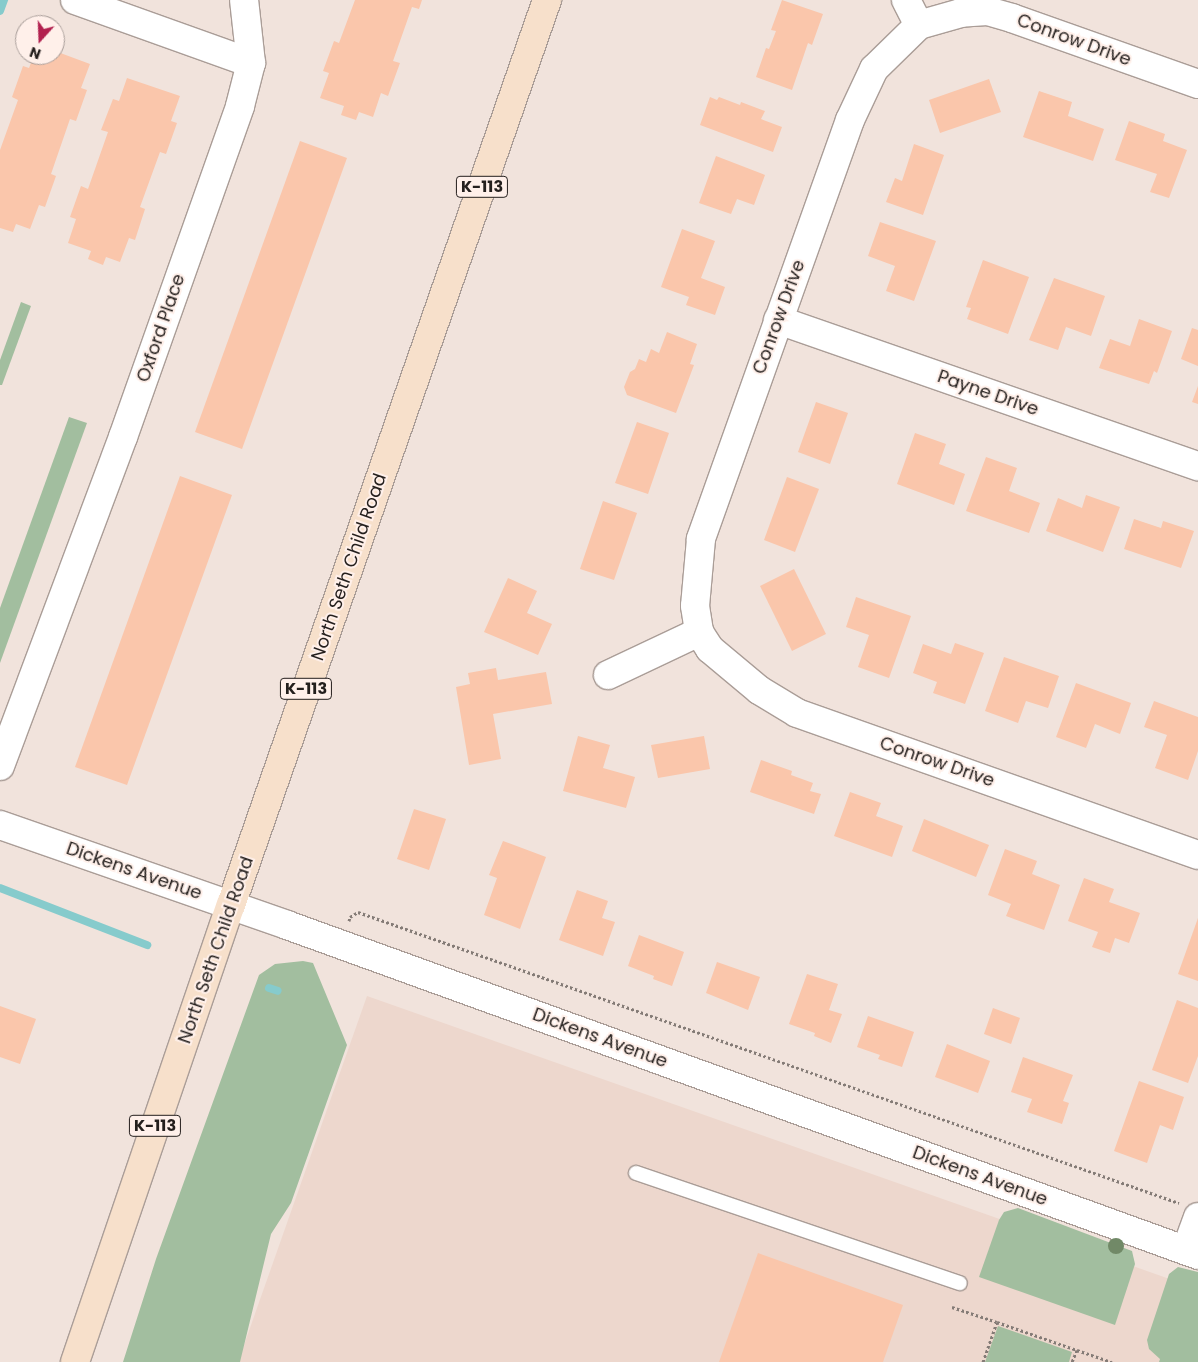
<!DOCTYPE html>
<html>
<head>
<meta charset="utf-8">
<style>
  body { margin:0 }
  #map { position:relative; width:1198px; height:1362px; overflow:hidden; background:#f1e3dc; font-family:Poppins,sans-serif }
  div>[style] { position:absolute }
  .built>* { inset:0; background:#edd7cd }
  .green>* { inset:0; background:#a2be9f }
  .stream>* { height:8px; margin:-4px; padding:0 4px; transform-origin:4px; border-radius:4px; background:#86cbcc }
  .building>* { inset:0; background:#fac6ab }
  .path>* { height:3px; margin-top:-1.5px; transform-origin:0; background:repeating-linear-gradient(90deg,#847b76 0 2.5px,transparent 0 5px) }
  .roads { filter:drop-shadow(1px 0 #aa9d97) drop-shadow(-1px 0 #aa9d97) drop-shadow(0 1px #aa9d97) drop-shadow(0 -1px #aa9d97) }
  .service>* { height:14px; margin:-7px; padding:0 7px; transform-origin:7px; border-radius:7px; background:#fff }
  .minor>* { height:28px; margin:-14px; padding:0 14px; transform-origin:14px; border-radius:14px; background:#fff }
  .tertiary>* { height:28px; margin:-14px; padding:0 14px; transform-origin:14px; border-radius:14px; background:#fff }
  .primary>* { height:28px; margin:-14px; padding:0 14px; transform-origin:14px; border-radius:14px; background:#f7e0cb }
  .trees>* { width:16px; height:16px; margin:-8px; border-radius:50%; background:#718967 }
  span { translate:-50% -50%; white-space:nowrap; text-align:center; line-height:1.15; -webkit-text-stroke:4px #fff0ea; paint-order:stroke }
  .shield-label span { padding:1px 4px; background:#fff0ea; border:1px solid; border-radius:4px; -webkit-text-stroke-width:0 }
  .shield-label { font-size:16px; color:#241f1d; font-weight:700 }
  .street-label { font-size:18px; color:#241f1d }
  .north { position:absolute; left:15px; top:15px; width:50px; height:50px; box-sizing:border-box; background:#fff0ea; border:1px solid #a79c98; border-radius:50%; rotate:200deg; font-size:14px; font-weight:700; line-height:20px; text-align:center; color:#241f1d }
  .north::after { content:''; display:block; margin:auto; width:18px; height:22px; background:#b2214f; clip-path:polygon(50% 0,100% 100%,50% 72%,0 100%) }
</style>
</head>
<body>
<div id="map">
  <div class="built">
    <i style="clip-path:polygon(367px 996px,1198px 1289px,1198px 1362px,238px 1362px)"></i>
  </div>
  <div class="green">
    <i style="clip-path:polygon(21px 302px,31px 306px,2px 385px,0 385px,0 360px)"></i>
    <i style="clip-path:polygon(69px 417px,87px 423px,0 663px,0 608px)"></i>
    <i style="clip-path:polygon(303px 961px,313px 963px,347px 1045px,291px 1203px,271px 1234px,240px 1362px,123px 1362px,156px 1259px,259px 975px,275px 964px)"></i>
    <i style="clip-path:polygon(1018px 1208px,1132px 1251px,1135px 1264px,1115px 1325px,979px 1277px,999px 1220px,1004px 1212px)"></i>
    <i style="clip-path:polygon(1178px 1267px,1198px 1272px,1198px 1362px,1159px 1362px,1160px 1359px,1149px 1349px,1147px 1340px,1169px 1274px)"></i>
    <i style="clip-path:polygon(998px 1326px,1072px 1352px,1069px 1362px,985px 1362px)"></i>
  </div>
  <div class="stream">
    <i style="left:0;top:11px;width:12px;rotate:-70deg"></i>
    <i style="left:0;top:888px;width:158px;rotate:21.2deg"></i>
    <i style="left:269px;top:988px;width:9px;rotate:18deg"></i>
  </div>
  <div class="building">
    <i style="clip-path:polygon(355px 0,422px 0,419px 9px,412px 7px,393px 61px,400px 63px,388px 96px,381px 93px,373px 117px,359px 112px,356px 120px,341px 115px,344px 106px,320px 98px,329px 73px,323px 71px,334px 41px,339px 43px)"></i>
    <i style="clip-path:polygon(782px 0,823px 14px,812px 45px,808px 43px,792px 90px,756px 77px,766px 48px,769px 49px,776px 31px,771px 30px)"></i>
    <i style="clip-path:polygon(55px 51px,90px 64px,81px 88px,87px 90px,76px 121px,70px 119px,51px 174px,56px 176px,45px 207px,39px 205px,30px 229px,16px 224px,13px 232px,0 228px,0 150px,18px 100px,12px 97px,23px 66px,29px 68px,34px 55px,55px 55px)"></i>
    <i style="clip-path:polygon(127px 78px,180px 96px,171px 121px,177px 123px,166px 154px,160px 152px,140px 207px,145px 209px,135px 240px,129px 238px,120px 262px,106px 257px,103px 265px,88px 259px,91px 251px,68px 243px,76px 219px,70px 217px,81px 186px,88px 189px,108px 132px,101px 130px,113px 99px,119px 101px)"></i>
    <i style="clip-path:polygon(989px 79px,1001px 112px,940px 133px,929px 100px)"></i>
    <i style="clip-path:polygon(1039px 91px,1072px 102px,1068px 116px,1104px 129px,1093px 161px,1023px 137px)"></i>
    <i style="clip-path:polygon(710px 97px,717px 100px,719px 97px,740px 105px,741px 102px,765px 111px,761px 119px,782px 127px,773px 152px,700px 125px)"></i>
    <i style="clip-path:polygon(1129px 121px,1165px 134px,1163px 141px,1187px 150px,1169px 198px,1150px 192px,1157px 174px,1115px 160px)"></i>
    <i style="clip-path:polygon(300px 141px,347px 158px,242px 449px,195px 432px)"></i>
    <i style="clip-path:polygon(914px 144px,944px 155px,923px 215px,886px 202px,895px 178px,902px 181px)"></i>
    <i style="clip-path:polygon(716px 156px,765px 175px,754px 205px,737px 199px,731px 214px,699px 203px)"></i>
    <i style="clip-path:polygon(880px 222px,936px 241px,914px 301px,886px 291px,895px 266px,868px 256px)"></i>
    <i style="clip-path:polygon(682px 229px,715px 241px,701px 278px,725px 287px,715px 315px,686px 305px,689px 297px,661px 287px)"></i>
    <i style="clip-path:polygon(983px 260px,1029px 277px,1008px 334px,967px 319px,971px 308px,966px 307px)"></i>
    <i style="clip-path:polygon(1054px 278px,1105px 296px,1091px 336px,1066px 327px,1058px 350px,1029px 340px)"></i>
    <i style="clip-path:polygon(1139px 319px,1172px 331px,1157px 373px,1154px 371px,1149px 384px,1099px 368px,1110px 339px,1130px 346px)"></i>
    <i style="clip-path:polygon(1192px 328px,1198px 330px,1198px 366px,1181px 359px)"></i>
    <i style="clip-path:polygon(667px 332px,697px 344px,690px 364px,694px 365px,676px 413px,627px 395px,624px 387px,630px 372px,635px 369px,639px 359px,646px 362px,651px 349px,659px 353px)"></i>
    <i style="clip-path:polygon(1198px 386px,1198px 404px,1192px 402px)"></i>
    <i style="clip-path:polygon(816px 402px,848px 413px,830px 464px,798px 452px)"></i>
    <i style="clip-path:polygon(637px 422px,669px 433px,648px 494px,615px 483px)"></i>
    <i style="clip-path:polygon(915px 433px,946px 444px,939px 464px,965px 474px,954px 505px,897px 484px)"></i>
    <i style="clip-path:polygon(986px 457px,1017px 468px,1009px 491px,1040px 503px,1029px 533px,966px 511px)"></i>
    <i style="clip-path:polygon(180px 476px,232px 495px,127px 785px,75px 767px)"></i>
    <i style="clip-path:polygon(787px 477px,819px 489px,795px 552px,764px 540px)"></i>
    <i style="clip-path:polygon(1086px 495px,1120px 507px,1103px 552px,1046px 531px,1058px 498px,1082px 508px)"></i>
    <i style="clip-path:polygon(603px 501px,637px 513px,614px 580px,580px 569px)"></i>
    <i style="clip-path:polygon(1134px 519px,1161px 528px,1163px 521px,1194px 531px,1181px 568px,1124px 549px)"></i>
    <i style="clip-path:polygon(794px 569px,826px 634px,792px 651px,760px 586px)"></i>
    <i style="clip-path:polygon(508px 578px,537px 591px,527px 613px,552px 624px,538px 655px,484px 632px)"></i>
    <i style="clip-path:polygon(856px 597px,911px 616px,889px 678px,858px 667px,869px 635px,846px 627px)"></i>
    <i style="clip-path:polygon(955px 643px,984px 653px,965px 704px,933px 693px,937px 682px,913px 673px,923px 644px,951px 654px)"></i>
    <i style="clip-path:polygon(1004px 657px,1059px 676px,1048px 708px,1026px 701px,1018px 723px,985px 711px)"></i>
    <i style="clip-path:polygon(496px 668px,498px 680px,546px 672px,552px 704px,493px 714px,501px 759px,469px 765px,456px 687px,470px 684px,468px 673px)"></i>
    <i style="clip-path:polygon(1076px 683px,1131px 703px,1120px 734px,1095px 724px,1086px 748px,1056px 737px)"></i>
    <i style="clip-path:polygon(1154px 701px,1198px 717px,1198px 751px,1188px 780px,1155px 768px,1167px 735px,1144px 727px)"></i>
    <i style="clip-path:polygon(578px 736px,610px 745px,603px 768px,635px 777px,626px 808px,563px 791px)"></i>
    <i style="clip-path:polygon(704px 736px,710px 769px,658px 778px,651px 745px)"></i>
    <i style="clip-path:polygon(761px 760px,792px 771px,791px 775px,813px 783px,810px 791px,821px 794px,814px 814px,750px 792px)"></i>
    <i style="clip-path:polygon(850px 792px,881px 803px,876px 816px,903px 826px,892px 857px,834px 836px)"></i>
    <i style="clip-path:polygon(414px 809px,446px 819px,429px 870px,397px 859px)"></i>
    <i style="clip-path:polygon(924px 819px,989px 845px,976px 877px,912px 851px)"></i>
    <i style="clip-path:polygon(503px 841px,546px 857px,520px 929px,484px 915px,497px 878px,489px 875px)"></i>
    <i style="clip-path:polygon(1005px 849px,1037px 861px,1032px 874px,1060px 885px,1044px 930px,1006px 916px,1011px 904px,988px 895px)"></i>
    <i style="clip-path:polygon(1084px 878px,1114px 889px,1109px 902px,1140px 913px,1129px 943px,1115px 938px,1110px 953px,1092px 947px,1098px 932px,1068px 921px)"></i>
    <i style="clip-path:polygon(577px 890px,608px 901px,602px 918px,615px 922px,603px 956px,559px 940px)"></i>
    <i style="clip-path:polygon(1198px 918px,1198px 981px,1178px 974px)"></i>
    <i style="clip-path:polygon(639px 935px,684px 952px,672px 986px,653px 979px,654px 976px,628px 966px)"></i>
    <i style="clip-path:polygon(717px 962px,760px 977px,748px 1010px,706px 993px)"></i>
    <i style="clip-path:polygon(807px 974px,838px 984px,829px 1010px,842px 1014px,831px 1043px,814px 1036px,815px 1033px,789px 1024px)"></i>
    <i style="clip-path:polygon(1177px 1000px,1198px 1008px,1198px 1056px,1188px 1083px,1152px 1070px)"></i>
    <i style="clip-path:polygon(0 1006px,36px 1019px,20px 1064px,0 1057px)"></i>
    <i style="clip-path:polygon(993px 1008px,1020px 1018px,1011px 1044px,984px 1034px)"></i>
    <i style="clip-path:polygon(868px 1016px,914px 1032px,902px 1067px,878px 1059px,880px 1055px,857px 1047px)"></i>
    <i style="clip-path:polygon(947px 1044px,990px 1061px,978px 1093px,935px 1077px)"></i>
    <i style="clip-path:polygon(1023px 1057px,1073px 1075px,1063px 1101px,1069px 1103px,1062px 1124px,1027px 1112px,1032px 1099px,1011px 1092px)"></i>
    <i style="clip-path:polygon(1139px 1081px,1184px 1097px,1173px 1130px,1160px 1125px,1147px 1163px,1114px 1151px)"></i>
    <i style="clip-path:polygon(758px 1253px,903px 1305px,883px 1362px,719px 1362px)"></i>
  </div>
  <div class="path">
    <i style="left:349px;top:921px;width:4px;rotate:-76deg"></i>
    <i style="left:350px;top:917px;width:9px;rotate:-32deg"></i>
    <i style="left:358px;top:912px;width:871px;rotate:19.52deg"></i>
    <i style="left:952px;top:1307px;width:47px;rotate:18.4deg"></i>
    <i style="left:1077px;top:1350px;width:37px;rotate:19deg"></i>
    <i style="left:983px;top:1362px;width:42px;rotate:-70.7deg"></i>
    <i style="left:997px;top:1322px;width:85px;rotate:19.3deg"></i>
    <i style="left:1077px;top:1350px;width:13px;rotate:113deg"></i>
  </div>
  <div class="roads">
    <div class="service">
      <i style="left:636px;top:1173px;width:342px;rotate:18.8deg"></i>
    </div>
    <div class="minor">
      <i style="left:75px;top:0;width:187px;rotate:19.7deg"></i>
      <i style="left:906px;top:0;width:28px;rotate:63deg"></i>
      <i style="left:1198px;top:84px;width:197px;rotate:-160.5deg"></i>
      <i style="left:1012px;top:18px;width:26px;rotate:-164deg"></i>
      <i style="left:987px;top:11px;width:26px;rotate:176deg"></i>
      <i style="left:961px;top:13px;width:44px;rotate:164.1deg"></i>
      <i style="left:919px;top:25px;width:63px;rotate:135.6deg"></i>
      <i style="left:874px;top:69px;width:56px;rotate:115.2deg"></i>
      <i style="left:850px;top:120px;width:445px;rotate:109.6deg"></i>
      <i style="left:701px;top:539px;width:67px;rotate:95.1deg"></i>
      <i style="left:695px;top:606px;width:26px;rotate:81deg"></i>
      <i style="left:699px;top:632px;width:20px;rotate:57deg"></i>
      <i style="left:710px;top:649px;width:64px;rotate:39.9deg"></i>
      <i style="left:759px;top:690px;width:44px;rotate:31.2deg"></i>
      <i style="left:797px;top:713px;width:425px;rotate:19.5deg"></i>
      <i style="left:778px;top:320px;width:445px;rotate:19.2deg"></i>
      <i style="left:608px;top:675px;width:101px;rotate:-25.3deg"></i>
      <i style="left:0;top:766px;width:351px;rotate:-69.5deg"></i>
      <i style="left:123px;top:437px;width:351px;rotate:-70.5deg"></i>
      <i style="left:240px;top:106px;width:44px;rotate:-75.7deg"></i>
      <i style="left:251px;top:63px;width:63px;rotate:-96.3deg"></i>
      <i style="left:1186px;top:1250px;width:35px;rotate:-70deg"></i>
    </div>
    <div class="tertiary">
      <i style="left:0;top:825px;width:304px;rotate:19.2deg"></i>
      <i style="left:287px;top:925px;width:969px;rotate:19.91deg"></i>
    </div>
    <div class="primary">
      <i style="left:75px;top:1362px;width:483px;rotate:-71.2deg"></i>
      <i style="left:231px;top:905px;width:959px;rotate:-70.75deg"></i>
    </div>
  </div>
  <div class="trees">
    <i style="left:1116px;top:1246px"></i>
  </div>
  <div class="shield-label">
    <span style="left:482px;top:187px">K-113</span>
    <span style="left:306px;top:689px">K-113</span>
    <span style="left:155px;top:1126px">K-113</span>
  </div>
  <div class="street-label">
    <span style="left:1074px;top:40px;rotate:20deg">Conrow Drive</span>
    <span style="left:779px;top:317px;rotate:-70deg">Conrow Drive</span>
    <span style="left:161px;top:328px;rotate:-71deg">Oxford Place</span>
    <span style="left:988px;top:393px;rotate:19deg">Payne Drive</span>
    <span style="left:349px;top:567px;rotate:-71deg">North Seth Child Road</span>
    <span style="left:937px;top:762px;rotate:19deg">Conrow Drive</span>
    <span style="left:134px;top:871px;rotate:19deg">Dickens Avenue</span>
    <span style="left:216px;top:950px;rotate:-71deg">North Seth Child Road</span>
    <span style="left:600px;top:1038px;rotate:20deg">Dickens Avenue</span>
    <span style="left:980px;top:1176px;rotate:20deg">Dickens Avenue</span>
  </div>
  <div class="north">N</div>
</div>
</body>
</html>
